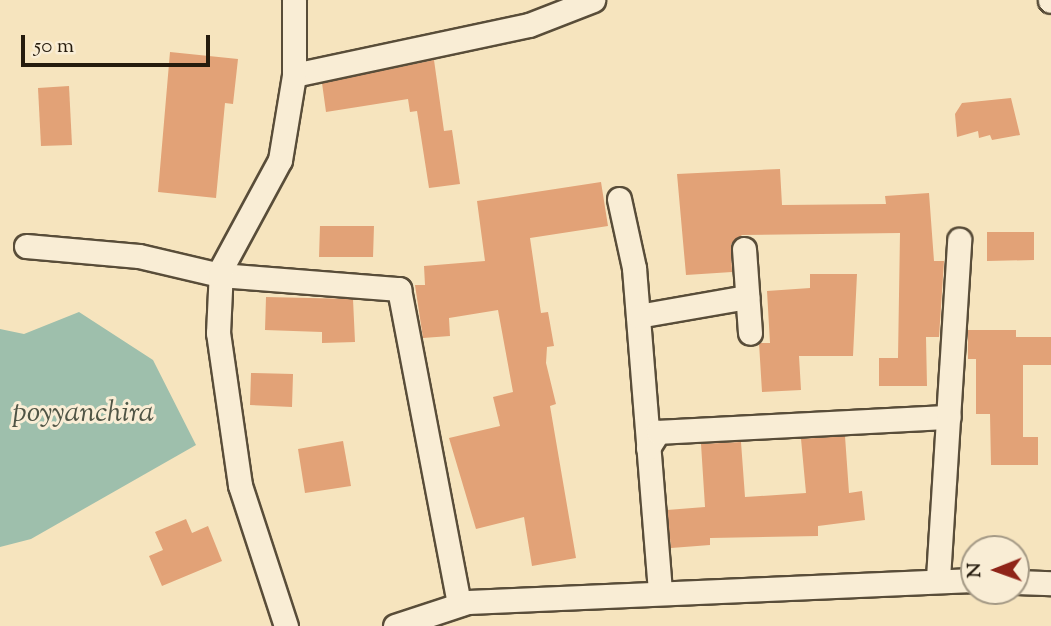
<!DOCTYPE html>
<html>
<head>
<meta charset="utf-8">
<style>
  body { margin:0 }
  #map { position:relative; width:1051px; height:626px; overflow:hidden; background:#f6e4be; font-family:"Sorts Mill Goudy",serif }
  div>[style] { position:absolute }
  .water>* { inset:0; background:#9ebfac }
  .building>* { inset:0; background:#e2a277 }
  .roads { filter:drop-shadow(2px 0 #594d39) drop-shadow(-2px 0 #594d39) drop-shadow(0 2px #594d39) drop-shadow(0 -2px #594d39) }
  .minor>* { height:23px; margin:-11.5px; padding:0 11.5px; transform-origin:11.5px; border-radius:11.5px; background:#f9edd5 }
  span { translate:-50% -50%; white-space:nowrap; text-align:center; line-height:1.15; -webkit-text-stroke:6px #f9edd5; paint-order:stroke }
  .water-label { font-size:30px; color:#4f5445; font-style:italic }
  .north { position:absolute; left:960px; top:535px; width:70px; height:70px; box-sizing:border-box; background:#f9edd5; border:2px solid #a49985; border-radius:50%; rotate:269deg; font-size:19px; font-weight:700; line-height:28px; text-align:center; color:#251b0d }
  .north::after { content:''; display:block; margin:auto; width:24px; height:32px; background:#8f2418; clip-path:polygon(50% 0,100% 100%,50% 72%,0 100%) }
  .scale { position:absolute; left:21px; top:35px; width:189px; height:32px; box-sizing:border-box; border:4px solid #251b0d; border-top:0; padding-left:9px; font-size:21px; line-height:24px; white-space:nowrap; color:#251b0d; -webkit-text-stroke:5px #f9edd5; paint-order:stroke }
</style>
</head>
<body>
<div id="map">
  <div class="water">
    <i style="clip-path:polygon(79px 312px,153px 360px,196px 445px,31px 539px,0 547px,0 329px,24px 334px)"></i>
  </div>
  <div class="building">
    <i style="clip-path:polygon(170px 52px,238px 59px,233px 104px,225px 103px,216px 198px,158px 192px)"></i>
    <i style="clip-path:polygon(434px 60px,444px 131px,452px 130px,460px 184px,429px 188px,417px 111px,410px 112px,408px 99px,326px 112px,322px 83px)"></i>
    <i style="clip-path:polygon(69px 86px,72px 145px,41px 146px,38px 88px)"></i>
    <i style="clip-path:polygon(1011px 98px,1020px 135px,992px 140px,990px 135px,979px 138px,978px 131px,957px 137px,955px 114px,962px 103px)"></i>
    <i style="clip-path:polygon(780px 169px,782px 205px,886px 204px,885px 196px,929px 193px,934px 261px,944px 261px,939px 337px,926px 337px,927px 386px,879px 386px,879px 358px,898px 358px,900px 233px,742px 235px,731px 244px,732px 272px,686px 275px,677px 174px)"></i>
    <i style="clip-path:polygon(601px 182px,608px 226px,530px 238px,541px 313px,548px 312px,554px 346px,547px 347px,546px 363px,556px 404px,550px 406px,576px 558px,532px 566px,524px 517px,476px 529px,449px 438px,500px 426px,493px 397px,513px 392px,498px 310px,449px 318px,450px 336px,423px 338px,415px 285px,425px 285px,424px 266px,485px 261px,477px 201px)"></i>
    <i style="clip-path:polygon(320px 226px,374px 226px,373px 257px,319px 257px)"></i>
    <i style="clip-path:polygon(987px 232px,1034px 232px,1034px 260px,987px 261px)"></i>
    <i style="clip-path:polygon(810px 274px,857px 274px,853px 356px,799px 356px,801px 390px,762px 392px,759px 343px,770px 343px,767px 291px,810px 288px)"></i>
    <i style="clip-path:polygon(266px 297px,353px 299px,355px 342px,322px 343px,322px 332px,265px 330px)"></i>
    <i style="clip-path:polygon(968px 330px,1016px 330px,1016px 337px,1051px 337px,1051px 365px,1023px 365px,1023px 437px,1038px 437px,1038px 465px,991px 465px,990px 414px,976px 414px,976px 359px,968px 359px)"></i>
    <i style="clip-path:polygon(251px 373px,293px 374px,292px 407px,250px 405px)"></i>
    <i style="clip-path:polygon(845px 436px,849px 493px,862px 491px,865px 520px,818px 526px,818px 536px,710px 538px,710px 545px,671px 548px,667px 510px,705px 507px,701px 444px,741px 442px,745px 497px,806px 493px,801px 439px)"></i>
    <i style="clip-path:polygon(343px 441px,351px 486px,305px 493px,298px 449px)"></i>
    <i style="clip-path:polygon(186px 519px,192px 533px,208px 526px,222px 561px,162px 586px,149px 556px,163px 550px,155px 532px)"></i>
  </div>
  <div class="roads">
    <div class="minor">
      <i style="left:1050px;top:0;width:1px;rotate:45deg"></i>
      <i style="left:294px;top:75px;width:240px;rotate:-12deg"></i>
      <i style="left:529px;top:25px;width:69px;rotate:-21.3deg"></i>
      <i style="left:619px;top:199px;width:71px;rotate:77.7deg"></i>
      <i style="left:634px;top:268px;width:325px;rotate:85.4deg"></i>
      <i style="left:26px;top:246px;width:113px;rotate:5.1deg"></i>
      <i style="left:139px;top:256px;width:83px;rotate:13.2deg"></i>
      <i style="left:220px;top:275px;width:180px;rotate:4.5deg"></i>
      <i style="left:399px;top:289px;width:321px;rotate:79.2deg"></i>
      <i style="left:744px;top:249px;width:84px;rotate:85.9deg"></i>
      <i style="left:638px;top:316px;width:111px;rotate:-9.9deg"></i>
      <i style="left:648px;top:448px;width:19px;rotate:-58deg"></i>
      <i style="left:658px;top:432px;width:291px;rotate:-3deg"></i>
      <i style="left:938px;top:578px;width:339px;rotate:-86.4deg"></i>
      <i style="left:1016px;top:582px;width:35px;rotate:2deg"></i>
      <i style="left:286px;top:626px;width:148px;rotate:-108.1deg"></i>
      <i style="left:240px;top:485px;width:154px;rotate:-98.2deg"></i>
      <i style="left:218px;top:333px;width:64px;rotate:-87.3deg"></i>
      <i style="left:221px;top:269px;width:124px;rotate:-61.6deg"></i>
      <i style="left:280px;top:160px;width:86px;rotate:-80.6deg"></i>
      <i style="left:294px;top:75px;width:75px;rotate:-90deg"></i>
      <i style="left:395px;top:626px;width:77px;rotate:-18.2deg"></i>
      <i style="left:468px;top:602px;width:506px;rotate:-2.49deg"></i>
    </div>
  </div>
  <div class="water-label">
    <span style="left:83px;top:414px">poyyanchira</span>
  </div>
  <div class="north">N</div>
  <div class="scale">50 m</div>
</div>
</body>
</html>
